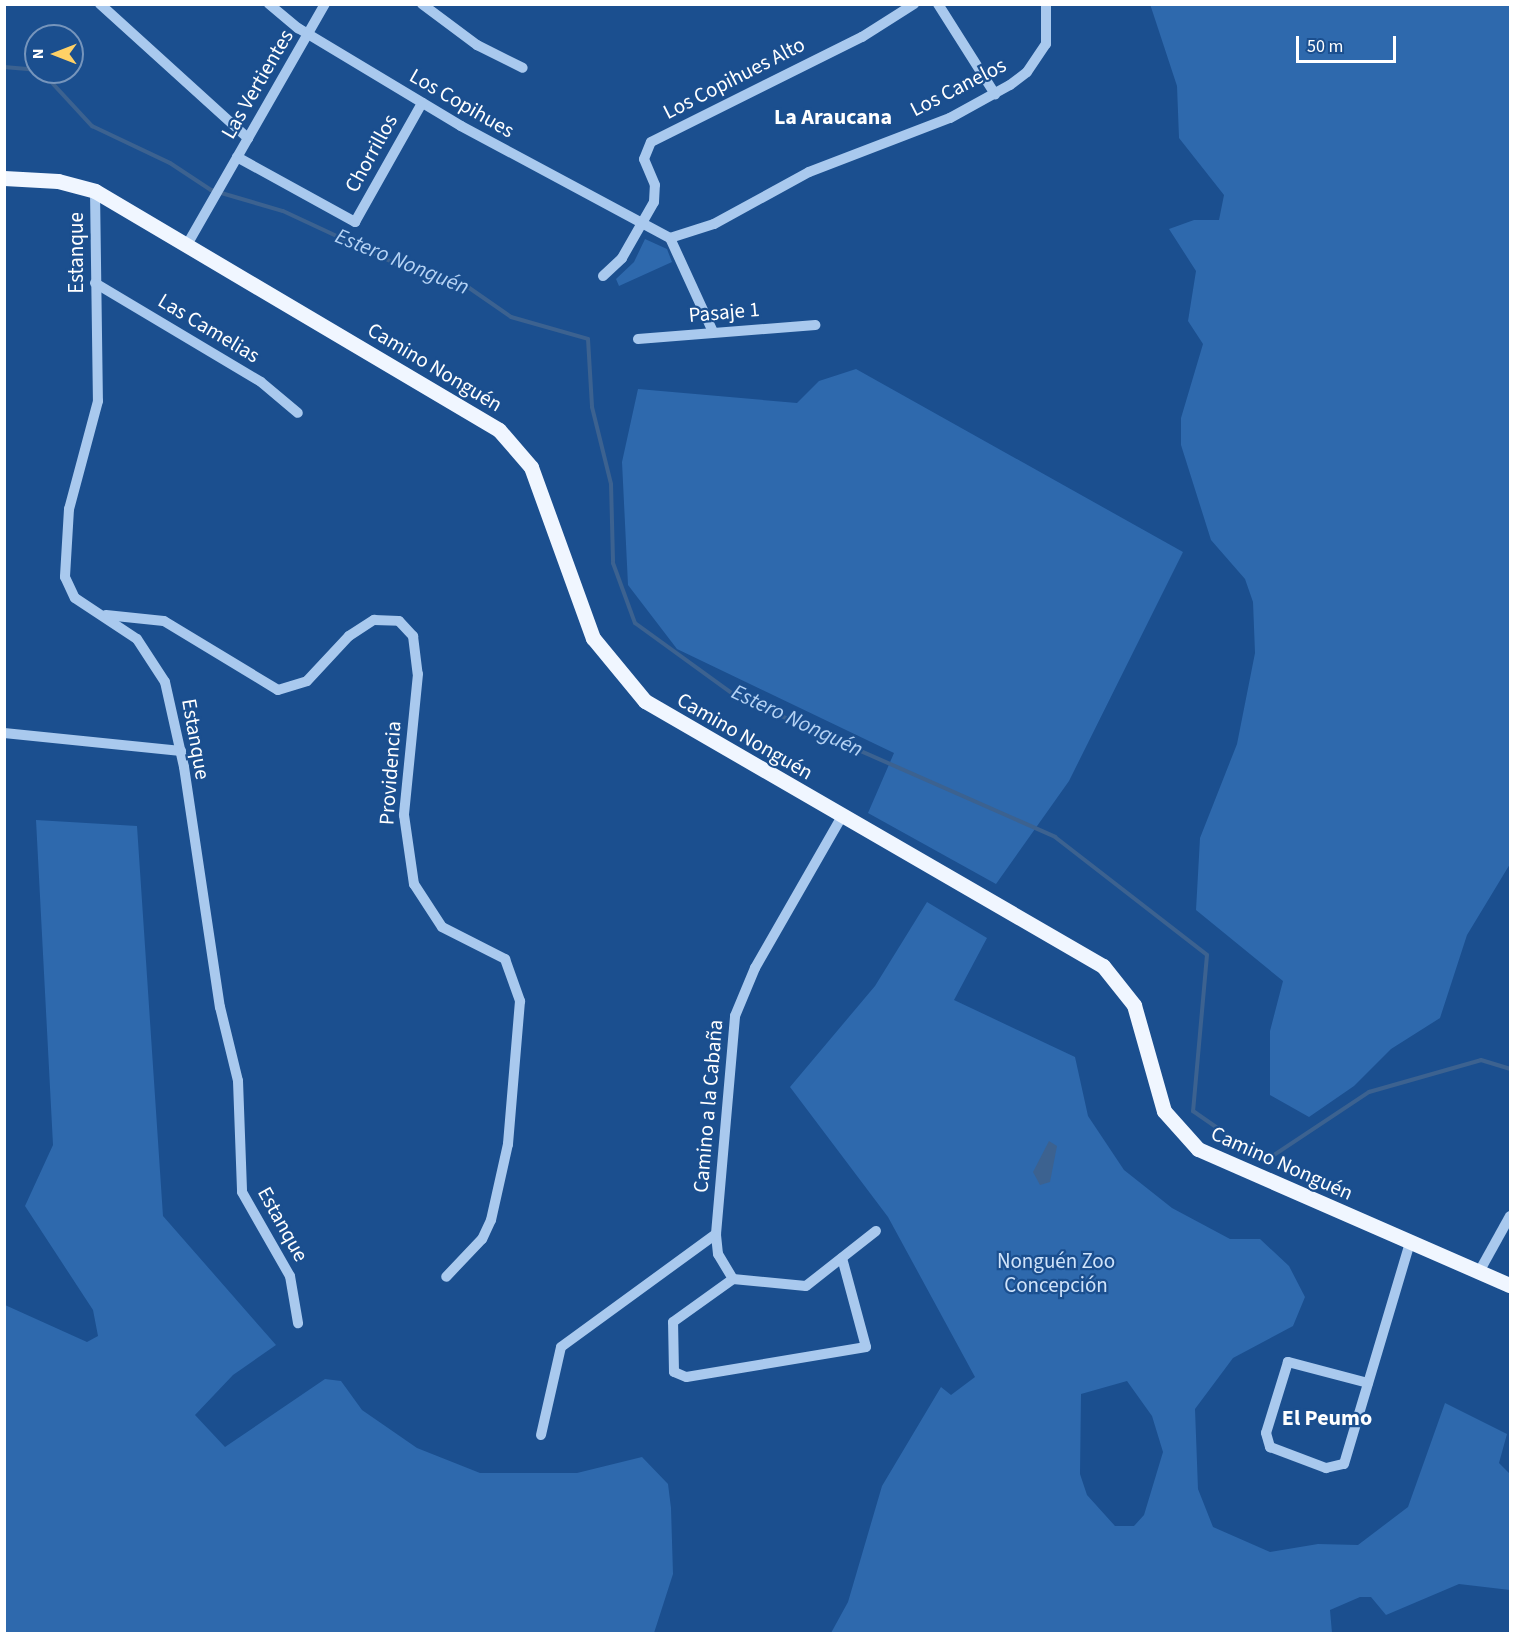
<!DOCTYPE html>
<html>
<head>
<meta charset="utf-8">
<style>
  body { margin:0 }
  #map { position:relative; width:1515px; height:1638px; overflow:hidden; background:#1b4f8f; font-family:"Source Sans 3",sans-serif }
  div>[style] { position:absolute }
  .green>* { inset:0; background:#2e69ad }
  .water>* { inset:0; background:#3c6290 }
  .stream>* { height:4px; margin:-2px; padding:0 2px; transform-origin:2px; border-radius:2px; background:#3c6290 }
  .minor>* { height:10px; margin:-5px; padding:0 5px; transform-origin:5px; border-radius:5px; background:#a9c9ee }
  .major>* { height:15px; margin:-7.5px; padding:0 7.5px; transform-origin:7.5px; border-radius:7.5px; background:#f0f6ff }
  span { translate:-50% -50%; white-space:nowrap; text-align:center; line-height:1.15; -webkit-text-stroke:4.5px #1b4f8f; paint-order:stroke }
  .street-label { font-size:21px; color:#fff }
  .park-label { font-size:21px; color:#cfe3fa }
  .neighbourhood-label { font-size:22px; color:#fff; font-weight:700 }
  .water-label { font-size:22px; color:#b5d3f5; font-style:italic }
  .frame { position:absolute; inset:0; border:6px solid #fff; pointer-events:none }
  .north { position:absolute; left:24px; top:24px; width:60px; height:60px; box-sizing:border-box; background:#1b4f8f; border:2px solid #7695bc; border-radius:50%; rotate:270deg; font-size:16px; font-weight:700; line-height:24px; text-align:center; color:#fff }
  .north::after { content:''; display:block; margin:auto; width:21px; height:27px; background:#ffd166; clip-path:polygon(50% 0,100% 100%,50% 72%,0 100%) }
  .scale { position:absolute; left:1296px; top:36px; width:100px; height:27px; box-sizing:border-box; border:3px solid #fff; border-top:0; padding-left:8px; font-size:18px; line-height:21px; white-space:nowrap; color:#fff; -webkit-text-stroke:4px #1b4f8f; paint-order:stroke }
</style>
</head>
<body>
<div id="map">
  <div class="green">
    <i style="clip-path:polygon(1150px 4px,1510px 5px,1510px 864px,1467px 935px,1440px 1018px,1391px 1049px,1354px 1086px,1309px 1117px,1270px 1095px,1270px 1031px,1283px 981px,1196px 910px,1200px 838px,1237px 744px,1255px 653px,1253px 602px,1245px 579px,1211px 540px,1181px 445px,1181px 418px,1203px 344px,1188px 321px,1196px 271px,1169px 229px,1194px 220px,1219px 220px,1224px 195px,1179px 138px,1177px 86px)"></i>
    <i style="clip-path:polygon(645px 239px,667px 249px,672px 262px,619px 286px,616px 279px,634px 262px)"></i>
    <i style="clip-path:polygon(856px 369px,1183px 552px,1069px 781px,996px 884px,868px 813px,894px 753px,677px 649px,628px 585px,622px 462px,638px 389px,797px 403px,819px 381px)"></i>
    <i style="clip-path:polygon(36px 820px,137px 826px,163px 1216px,276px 1345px,233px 1375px,195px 1415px,225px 1447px,325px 1379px,341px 1381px,362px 1410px,417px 1448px,480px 1473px,577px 1473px,642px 1457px,668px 1484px,671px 1508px,673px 1574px,654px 1633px,5px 1633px,5px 1305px,87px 1342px,98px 1336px,93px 1310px,25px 1206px,53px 1145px)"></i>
    <i style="clip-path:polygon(evenodd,927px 902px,987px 938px,954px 1000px,1075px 1057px,1088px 1116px,1124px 1170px,1172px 1208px,1230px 1239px,1260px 1239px,1289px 1266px,1305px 1297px,1293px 1326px,1233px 1358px,1195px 1409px,1198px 1489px,1213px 1527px,1270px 1552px,1318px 1544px,1358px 1545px,1408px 1507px,1445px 1403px,1507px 1434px,1499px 1463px,1510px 1474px,1510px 1590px,1459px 1584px,1386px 1615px,1371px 1597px,1360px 1597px,1330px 1610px,1332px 1633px,831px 1633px,848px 1602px,882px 1486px,941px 1387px,951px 1395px,975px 1377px,888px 1217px,790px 1087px,875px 986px,927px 902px,1127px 1381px,1152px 1416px,1163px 1452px,1144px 1515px,1134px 1526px,1115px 1526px,1087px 1495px,1080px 1474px,1081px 1394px,1127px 1381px)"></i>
  </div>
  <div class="water">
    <i style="clip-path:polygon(1049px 1141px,1057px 1146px,1050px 1182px,1040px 1185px,1033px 1172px)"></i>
  </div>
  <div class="stream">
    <i style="left:4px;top:67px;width:32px;rotate:5deg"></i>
    <i style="left:42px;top:72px;width:74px;rotate:47.2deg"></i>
    <i style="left:92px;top:126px;width:86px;rotate:25.4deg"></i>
    <i style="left:170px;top:163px;width:49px;rotate:33.4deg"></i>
    <i style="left:211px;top:190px;width:75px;rotate:16.3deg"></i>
    <i style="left:283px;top:211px;width:130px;rotate:25deg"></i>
    <i style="left:401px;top:266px;width:67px;rotate:16.5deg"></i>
    <i style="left:465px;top:285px;width:56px;rotate:34.8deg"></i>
    <i style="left:511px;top:317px;width:80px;rotate:15.9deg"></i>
    <i style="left:588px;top:339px;width:68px;rotate:86.6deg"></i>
    <i style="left:592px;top:407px;width:79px;rotate:76.1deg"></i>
    <i style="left:611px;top:484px;width:79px;rotate:88.5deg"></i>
    <i style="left:613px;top:563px;width:64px;rotate:69.9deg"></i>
    <i style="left:635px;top:623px;width:125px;rotate:35.9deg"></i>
    <i style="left:736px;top:696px;width:349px;rotate:23.8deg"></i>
    <i style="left:1055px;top:837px;width:192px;rotate:37.8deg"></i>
    <i style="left:1207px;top:955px;width:157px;rotate:95.1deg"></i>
    <i style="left:1193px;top:1111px;width:88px;rotate:34.8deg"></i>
    <i style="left:1265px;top:1161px;width:125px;rotate:-33.6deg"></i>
    <i style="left:1369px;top:1092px;width:116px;rotate:-15.9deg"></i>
    <i style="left:1481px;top:1060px;width:30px;rotate:17deg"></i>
  </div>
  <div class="minor">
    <i style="left:100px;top:4px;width:200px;rotate:42.2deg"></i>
    <i style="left:269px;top:4px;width:38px;rotate:40deg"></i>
    <i style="left:298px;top:28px;width:190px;rotate:31deg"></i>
    <i style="left:461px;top:126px;width:237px;rotate:28.2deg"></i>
    <i style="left:670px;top:238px;width:46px;rotate:-17.7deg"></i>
    <i style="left:714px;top:224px;width:108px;rotate:-28.7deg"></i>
    <i style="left:809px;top:172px;width:151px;rotate:-21deg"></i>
    <i style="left:950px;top:118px;width:68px;rotate:-28.8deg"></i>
    <i style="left:1010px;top:85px;width:21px;rotate:-37deg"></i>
    <i style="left:1027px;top:72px;width:34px;rotate:-56deg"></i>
    <i style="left:1046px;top:44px;width:40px;rotate:-90deg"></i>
    <i style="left:422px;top:4px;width:69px;rotate:36.7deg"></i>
    <i style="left:477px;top:45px;width:51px;rotate:26.6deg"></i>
    <i style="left:938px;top:4px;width:107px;rotate:57.7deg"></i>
    <i style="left:237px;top:157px;width:135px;rotate:28.8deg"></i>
    <i style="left:355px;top:222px;width:137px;rotate:-60.6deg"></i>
    <i style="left:95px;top:191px;width:210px;rotate:89.2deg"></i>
    <i style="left:98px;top:401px;width:112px;rotate:105deg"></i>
    <i style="left:69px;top:509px;width:68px;rotate:93.4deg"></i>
    <i style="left:65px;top:577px;width:23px;rotate:65deg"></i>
    <i style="left:75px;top:598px;width:74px;rotate:33.5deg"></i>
    <i style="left:137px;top:639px;width:51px;rotate:56.9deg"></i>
    <i style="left:165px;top:682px;width:87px;rotate:77.4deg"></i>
    <i style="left:184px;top:767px;width:243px;rotate:81.5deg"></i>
    <i style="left:220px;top:1007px;width:76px;rotate:76.3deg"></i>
    <i style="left:238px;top:1081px;width:111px;rotate:87.9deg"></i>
    <i style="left:242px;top:1192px;width:97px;rotate:60.3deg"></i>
    <i style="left:290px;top:1276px;width:48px;rotate:80.3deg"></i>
    <i style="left:670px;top:238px;width:103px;rotate:65.4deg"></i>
    <i style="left:188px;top:243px;width:275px;rotate:-60.2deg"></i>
    <i style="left:603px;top:276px;width:26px;rotate:-43deg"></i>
    <i style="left:622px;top:258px;width:64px;rotate:-60.3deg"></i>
    <i style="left:654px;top:202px;width:17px;rotate:-87deg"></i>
    <i style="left:655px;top:185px;width:28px;rotate:-113deg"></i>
    <i style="left:644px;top:159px;width:18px;rotate:-68deg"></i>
    <i style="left:651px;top:142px;width:236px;rotate:-26.5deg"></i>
    <i style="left:862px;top:37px;width:62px;rotate:-32.4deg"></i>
    <i style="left:95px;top:283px;width:193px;rotate:30.8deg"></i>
    <i style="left:261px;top:382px;width:48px;rotate:40deg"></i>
    <i style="left:638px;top:339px;width:178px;rotate:-4.5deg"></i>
    <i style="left:106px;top:615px;width:58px;rotate:5.9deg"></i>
    <i style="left:164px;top:621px;width:133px;rotate:31.2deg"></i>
    <i style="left:278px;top:690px;width:30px;rotate:-17deg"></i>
    <i style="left:307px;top:681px;width:62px;rotate:-47deg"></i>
    <i style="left:349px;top:636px;width:30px;rotate:-33deg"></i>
    <i style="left:374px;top:620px;width:25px;rotate:2deg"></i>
    <i style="left:399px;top:621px;width:21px;rotate:47deg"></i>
    <i style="left:413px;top:636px;width:38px;rotate:83deg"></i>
    <i style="left:418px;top:674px;width:142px;rotate:95.7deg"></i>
    <i style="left:404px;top:815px;width:70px;rotate:81.8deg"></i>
    <i style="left:414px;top:884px;width:51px;rotate:56.9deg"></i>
    <i style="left:442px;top:927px;width:71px;rotate:26.9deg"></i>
    <i style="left:505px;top:959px;width:45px;rotate:70.3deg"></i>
    <i style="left:520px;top:1001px;width:144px;rotate:94.8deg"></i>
    <i style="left:508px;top:1144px;width:78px;rotate:102.6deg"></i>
    <i style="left:491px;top:1220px;width:21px;rotate:115deg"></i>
    <i style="left:482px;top:1239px;width:52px;rotate:133.5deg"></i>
    <i style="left:4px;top:733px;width:178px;rotate:5.8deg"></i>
    <i style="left:842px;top:1258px;width:92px;rotate:74.9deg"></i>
    <i style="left:866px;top:1347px;width:182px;rotate:170.5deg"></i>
    <i style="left:686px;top:1377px;width:13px;rotate:-157deg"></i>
    <i style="left:674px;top:1372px;width:50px;rotate:-91.1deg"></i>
    <i style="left:673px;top:1322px;width:74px;rotate:-35.6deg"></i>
    <i style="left:733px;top:1279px;width:73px;rotate:5.5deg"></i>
    <i style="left:806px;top:1286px;width:89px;rotate:-38.2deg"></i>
    <i style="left:1479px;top:1272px;width:64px;rotate:-61deg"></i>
    <i style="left:733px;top:1279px;width:29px;rotate:-121deg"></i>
    <i style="left:718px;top:1254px;width:20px;rotate:-96deg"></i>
    <i style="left:716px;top:1234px;width:219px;rotate:-85deg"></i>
    <i style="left:735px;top:1016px;width:52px;rotate:-67.4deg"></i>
    <i style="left:755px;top:968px;width:175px;rotate:-60.2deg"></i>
    <i style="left:1368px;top:1383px;width:83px;rotate:-165.3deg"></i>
    <i style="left:1288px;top:1362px;width:74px;rotate:107.2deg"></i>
    <i style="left:1266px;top:1433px;width:15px;rotate:74deg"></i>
    <i style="left:1270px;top:1447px;width:60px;rotate:20.6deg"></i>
    <i style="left:1326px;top:1468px;width:18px;rotate:-13deg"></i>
    <i style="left:1344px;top:1464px;width:231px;rotate:-73.4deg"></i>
    <i style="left:541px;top:1435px;width:90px;rotate:-77.2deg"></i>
    <i style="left:561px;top:1347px;width:192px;rotate:-36.1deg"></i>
  </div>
  <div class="major">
    <i style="left:4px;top:178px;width:54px;rotate:3.2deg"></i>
    <i style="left:58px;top:181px;width:38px;rotate:15deg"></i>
    <i style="left:95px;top:191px;width:469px;rotate:30.6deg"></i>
    <i style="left:499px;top:430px;width:49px;rotate:49.1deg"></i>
    <i style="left:531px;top:467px;width:182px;rotate:70.1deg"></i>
    <i style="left:593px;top:638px;width:82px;rotate:50.5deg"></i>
    <i style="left:645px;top:701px;width:529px;rotate:30.05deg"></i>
    <i style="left:1103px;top:966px;width:50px;rotate:51.5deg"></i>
    <i style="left:1134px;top:1005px;width:110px;rotate:74.2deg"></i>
    <i style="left:1164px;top:1111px;width:51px;rotate:48.2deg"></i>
    <i style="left:1198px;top:1149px;width:340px;rotate:23.6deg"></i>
  </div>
  <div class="street-label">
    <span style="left:734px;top:78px;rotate:-27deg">Los Copihues Alto</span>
    <span style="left:257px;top:84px;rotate:-60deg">Las Vertientes</span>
    <span style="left:958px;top:87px;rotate:-27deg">Los Canelos</span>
    <span style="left:462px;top:103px;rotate:30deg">Los Copihues</span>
    <span style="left:371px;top:153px;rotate:-61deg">Chorrillos</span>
    <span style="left:76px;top:253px;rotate:-90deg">Estanque</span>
    <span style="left:724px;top:312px;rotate:-5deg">Pasaje 1</span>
    <span style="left:209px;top:328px;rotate:31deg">Las Camelias</span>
    <span style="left:435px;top:367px;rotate:31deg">Camino Nonguén</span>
    <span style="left:745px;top:736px;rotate:30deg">Camino Nonguén</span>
    <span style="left:196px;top:739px;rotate:80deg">Estanque</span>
    <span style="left:390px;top:773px;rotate:-86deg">Providencia</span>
    <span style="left:708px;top:1106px;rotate:-85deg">Camino a la Cabaña</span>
    <span style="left:1282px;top:1163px;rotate:24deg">Camino Nonguén</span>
    <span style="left:283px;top:1224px;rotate:61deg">Estanque</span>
  </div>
  <div class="park-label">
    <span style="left:1056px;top:1273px">Nonguén Zoo<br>Concepción</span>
  </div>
  <div class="neighbourhood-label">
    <span style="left:833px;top:118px">La Araucana</span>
    <span style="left:1327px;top:1419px">El Peumo</span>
  </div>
  <div class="water-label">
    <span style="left:402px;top:262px;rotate:22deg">Estero Nonguén</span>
    <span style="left:797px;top:721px;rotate:25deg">Estero Nonguén</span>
  </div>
  <div class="frame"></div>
  <div class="north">N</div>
  <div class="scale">50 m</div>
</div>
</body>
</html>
